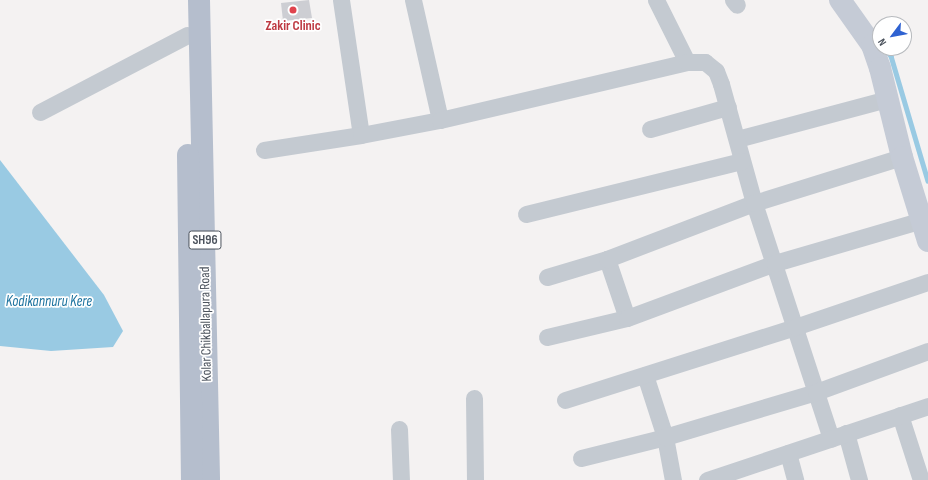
<!DOCTYPE html>
<html>
<head>
<meta charset="utf-8">
<style>
  body { margin:0 }
  #map { position:relative; width:928px; height:480px; overflow:hidden; background:#f4f2f2; font-family:"Sofia Sans Condensed",sans-serif }
  div>[style] { position:absolute }
  .water>* { inset:0; background:#99cae3 }
  .stream>* { height:4.5px; margin:-2.25px; padding:0 2.25px; transform-origin:2.25px; border-radius:2.25px; background:#99cae3 }
  .building>* { inset:0; background:#cdced3 }
  .street>* { height:17px; margin:-8.5px; padding:0 8.5px; transform-origin:8.5px; border-radius:8.5px; background:#c4cad1 }
  .secondary>* { height:22px; margin:-11px; padding:0 11px; transform-origin:11px; border-radius:11px; background:#c5cbd6 }
  .primary>* { height:22px; margin:-11px; padding:0 11px; transform-origin:11px; border-radius:11px; background:#b5becd }
  .dots>* { width:11px; height:11px; translate:-50% -50%; box-sizing:border-box; border:2px solid #fff; border-radius:50% }
  span { translate:-50% -50%; white-space:nowrap; text-align:center; line-height:1.15; -webkit-text-stroke:3.5px #fff; paint-order:stroke }
  .shield-label span { padding:1px 3px; background:#fff; border:1px solid; border-radius:3px; -webkit-text-stroke-width:0 }
  .shield-label { font-size:13px; color:#4c535d; font-weight:700 }
  .health-label { font-size:14px; color:#be3a42; font-weight:700 }
  .street-label { font-size:14px; color:#4c535d }
  .water-label { font-size:15px; color:#1d739f; font-style:italic }
  .north { position:absolute; left:872px; top:16px; width:40px; height:40px; box-sizing:border-box; background:#fff; border:1px solid #b7babe; border-radius:50%; rotate:238deg; font-size:11px; font-weight:700; line-height:16px; text-align:center; color:#4c535d }
  .north::after { content:''; display:block; margin:auto; width:14px; height:18px; background:#2f62d1; clip-path:polygon(50% 0,100% 100%,50% 72%,0 100%) }
</style>
</head>
<body>
<div id="map">
  <div class="water">
    <i style="clip-path:polygon(0 160px,104px 295px,123px 331px,113px 347px,51px 351px,0 346px)"></i>
  </div>
  <div class="stream">
    <i style="left:885px;top:48px;width:10px;rotate:53deg"></i>
    <i style="left:891px;top:56px;width:130px;rotate:73.5deg"></i>
  </div>
  <div class="building">
    <i style="clip-path:polygon(309px 0,312px 18px,283px 21px,281px 3px)"></i>
  </div>
  <div class="street">
    <i style="left:341px;top:0;width:136px;rotate:81.6deg"></i>
    <i style="left:413px;top:0;width:123px;rotate:77.3deg"></i>
    <i style="left:656px;top:0;width:69px;rotate:63.4deg"></i>
    <i style="left:733px;top:0;width:6px;rotate:51deg"></i>
    <i style="left:40px;top:112px;width:166px;rotate:-27.6deg"></i>
    <i style="left:650px;top:129px;width:81px;rotate:-15.8deg"></i>
    <i style="left:737px;top:139px;width:155px;rotate:-14.9deg"></i>
    <i style="left:264px;top:150px;width:98px;rotate:-8.8deg"></i>
    <i style="left:361px;top:135px;width:80px;rotate:-10.8deg"></i>
    <i style="left:440px;top:120px;width:254px;rotate:-13.2deg"></i>
    <i style="left:687px;top:62px;width:18px"></i>
    <i style="left:705px;top:62px;width:14px;rotate:39deg"></i>
    <i style="left:716px;top:71px;width:14px;rotate:69deg"></i>
    <i style="left:721px;top:84px;width:123px;rotate:74.5deg"></i>
    <i style="left:754px;top:203px;width:248px;rotate:71.9deg"></i>
    <i style="left:526px;top:214px;width:222px;rotate:-13.8deg"></i>
    <i style="left:607px;top:259px;width:62px;rotate:71.3deg"></i>
    <i style="left:547px;top:277px;width:63px;rotate:-16.7deg"></i>
    <i style="left:607px;top:259px;width:157px;rotate:-20.9deg"></i>
    <i style="left:754px;top:203px;width:155px;rotate:-17.3deg"></i>
    <i style="left:547px;top:337px;width:82px;rotate:-13.4deg"></i>
    <i style="left:627px;top:318px;width:158px;rotate:-20.4deg"></i>
    <i style="left:775px;top:263px;width:153px;rotate:-16.3deg"></i>
    <i style="left:645px;top:375px;width:65px;rotate:72.1deg"></i>
    <i style="left:665px;top:437px;width:44px;rotate:79.5deg"></i>
    <i style="left:474px;top:398px;width:82px;rotate:89.3deg"></i>
    <i style="left:565px;top:400px;width:241px;rotate:-17.6deg"></i>
    <i style="left:795px;top:327px;width:140px;rotate:-18.7deg"></i>
    <i style="left:900px;top:415px;width:68px;rotate:72.1deg"></i>
    <i style="left:399px;top:429px;width:51px;rotate:87.8deg"></i>
    <i style="left:846px;top:433px;width:49px;rotate:74.5deg"></i>
    <i style="left:788px;top:453px;width:28px;rotate:75deg"></i>
    <i style="left:581px;top:458px;width:87px;rotate:-14deg"></i>
    <i style="left:665px;top:437px;width:158px;rotate:-16.6deg"></i>
    <i style="left:816px;top:392px;width:119px;rotate:-20.1deg"></i>
    <i style="left:707px;top:480px;width:233px;rotate:-18.5deg"></i>
  </div>
  <div class="secondary">
    <i style="left:840px;top:0;width:55px;rotate:54.6deg"></i>
    <i style="left:872px;top:45px;width:24px;rotate:71deg"></i>
    <i style="left:880px;top:68px;width:92px;rotate:76.1deg"></i>
    <i style="left:902px;top:157px;width:88px;rotate:72.8deg"></i>
  </div>
  <div class="primary">
    <i style="left:199px;top:0;width:480px;rotate:88.8deg"></i>
    <i style="left:188px;top:155px;width:325px;rotate:89.3deg"></i>
  </div>
  <div class="dots">
    <i style="left:293px;top:10px;background:#e0444e"></i>
  </div>
  <div class="shield-label">
    <span style="left:205px;top:240px">SH96</span>
  </div>
  <div class="health-label">
    <span style="left:293px;top:26px">Zakir Clinic</span>
  </div>
  <div class="street-label">
    <span style="left:206px;top:324px;rotate:-91deg">Kolar Chikballapura Road</span>
  </div>
  <div class="water-label">
    <span style="left:49px;top:302px">Kodikannuru Kere</span>
  </div>
  <div class="north">N</div>
</div>
</body>
</html>
